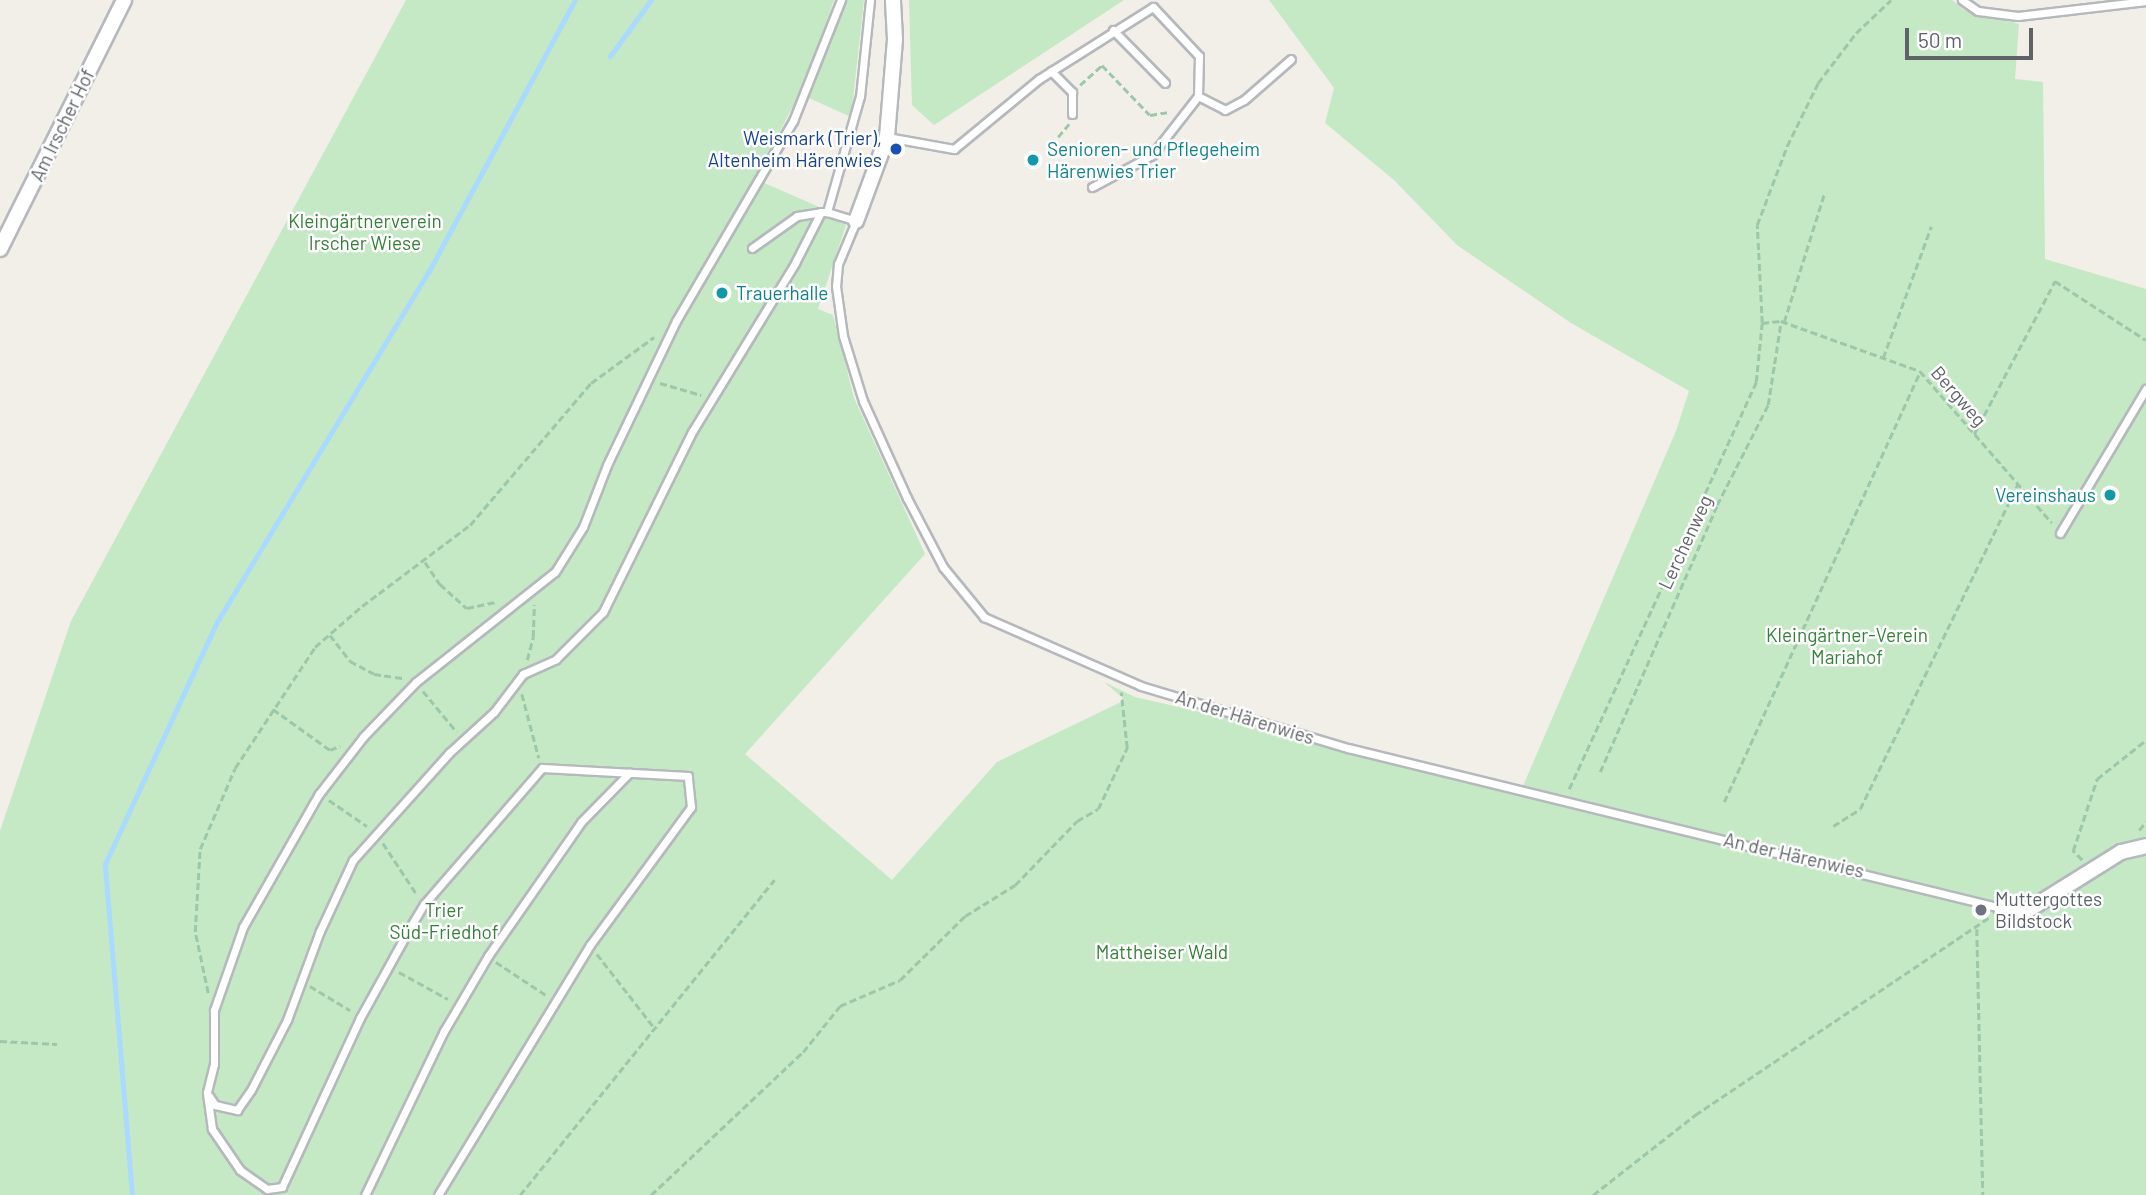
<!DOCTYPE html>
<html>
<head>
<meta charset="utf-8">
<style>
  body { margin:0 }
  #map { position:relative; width:2146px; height:1195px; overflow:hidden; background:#f1efe8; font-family:Barlow,sans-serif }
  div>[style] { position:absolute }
  .green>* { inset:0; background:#c5e8c5 }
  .stream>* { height:5px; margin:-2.5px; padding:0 2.5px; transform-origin:2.5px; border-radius:2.5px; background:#aadaff }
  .path>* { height:2.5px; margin-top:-1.25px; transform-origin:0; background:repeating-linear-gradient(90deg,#9cc7a9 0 7px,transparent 0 10.5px) }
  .roads { filter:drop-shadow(2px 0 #b5b8bc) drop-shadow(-2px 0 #b5b8bc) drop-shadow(0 2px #b5b8bc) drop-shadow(0 -2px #b5b8bc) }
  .lane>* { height:7px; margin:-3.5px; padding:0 3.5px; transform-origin:3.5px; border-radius:3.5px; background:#fff }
  .street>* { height:14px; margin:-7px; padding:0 7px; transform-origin:7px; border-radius:7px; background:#fff }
  .dots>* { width:19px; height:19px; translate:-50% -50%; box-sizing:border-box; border:4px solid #fff; border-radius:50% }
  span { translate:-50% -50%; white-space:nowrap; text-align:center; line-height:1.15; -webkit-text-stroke:5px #fff; paint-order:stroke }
  .street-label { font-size:19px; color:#5f6368 }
  .transit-label { font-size:19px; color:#164399 }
  .right { translate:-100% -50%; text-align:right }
  .culture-label { font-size:19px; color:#0d838f }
  .left { translate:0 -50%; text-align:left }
  .park-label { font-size:19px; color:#348238 }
  .worship-label { font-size:19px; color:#5b616d }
  .scale { position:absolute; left:1905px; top:28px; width:128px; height:32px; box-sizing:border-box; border:4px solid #5f6368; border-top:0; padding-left:9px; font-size:21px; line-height:24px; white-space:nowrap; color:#5f6368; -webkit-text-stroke:5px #fff; paint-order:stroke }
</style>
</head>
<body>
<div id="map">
  <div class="green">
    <i style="clip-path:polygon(406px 0,834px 0,805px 83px,755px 179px,817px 206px,846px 225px,818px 309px,833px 315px,854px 398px,925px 554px,745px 754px,892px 880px,997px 762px,1125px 700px,1104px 682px,1135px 697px,1523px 786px,1676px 431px,1689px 391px,1571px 323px,1457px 245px,1394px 180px,1325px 123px,1334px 88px,1269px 0,1952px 0,1964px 10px,2019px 24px,2015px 79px,2043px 82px,2045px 259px,2146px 289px,2146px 1195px,0 1195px,0 831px,71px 621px)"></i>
    <i style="clip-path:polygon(845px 0,864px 0,851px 117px,809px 98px)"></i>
    <i style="clip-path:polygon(909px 0,1124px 0,934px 125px,912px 105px)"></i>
  </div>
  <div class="stream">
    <i style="left:610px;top:56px;width:69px;rotate:-53.8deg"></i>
    <i style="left:132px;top:1195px;width:332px;rotate:-94.7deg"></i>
    <i style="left:105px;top:864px;width:267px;rotate:-65.2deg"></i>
    <i style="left:217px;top:622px;width:410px;rotate:-58.9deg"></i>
    <i style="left:429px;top:271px;width:308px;rotate:-61.7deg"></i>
  </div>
  <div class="path">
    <i style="left:1080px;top:85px;width:30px;rotate:-42deg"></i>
    <i style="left:1102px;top:65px;width:69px;rotate:46.2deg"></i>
    <i style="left:1150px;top:115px;width:20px;rotate:-9deg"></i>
    <i style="left:1058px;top:137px;width:17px;rotate:-50deg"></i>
    <i style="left:1784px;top:322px;width:134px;rotate:-72.6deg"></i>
    <i style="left:1762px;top:323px;width:19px;rotate:-6deg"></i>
    <i style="left:1781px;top:321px;width:148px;rotate:19.8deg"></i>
    <i style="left:1920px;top:371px;width:201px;rotate:49deg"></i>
    <i style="left:1883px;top:358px;width:140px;rotate:-69.9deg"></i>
    <i style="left:660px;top:383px;width:43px;rotate:16.3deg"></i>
    <i style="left:1974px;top:434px;width:173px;rotate:-62.1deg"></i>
    <i style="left:2055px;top:281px;width:108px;rotate:33deg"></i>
    <i style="left:425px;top:562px;width:27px;rotate:56deg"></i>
    <i style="left:440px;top:584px;width:36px;rotate:42deg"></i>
    <i style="left:467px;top:608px;width:29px;rotate:-12deg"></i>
    <i style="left:330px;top:635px;width:33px;rotate:52deg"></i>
    <i style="left:350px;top:661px;width:27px;rotate:28deg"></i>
    <i style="left:374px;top:674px;width:30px;rotate:8deg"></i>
    <i style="left:527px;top:660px;width:24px;rotate:-75deg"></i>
    <i style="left:533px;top:637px;width:32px;rotate:-88deg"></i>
    <i style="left:423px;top:691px;width:53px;rotate:50.3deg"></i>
    <i style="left:522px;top:694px;width:66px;rotate:75.1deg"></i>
    <i style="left:273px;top:709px;width:70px;rotate:35.7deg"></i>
    <i style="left:330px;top:750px;width:11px;rotate:-22deg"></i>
    <i style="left:1600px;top:772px;width:292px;rotate:-66.3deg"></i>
    <i style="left:1717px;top:505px;width:112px;rotate:-63deg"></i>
    <i style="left:1768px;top:405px;width:85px;rotate:-81.2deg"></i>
    <i style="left:1569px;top:789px;width:448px;rotate:-65.3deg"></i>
    <i style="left:1756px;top:382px;width:59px;rotate:-84.2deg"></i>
    <i style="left:1762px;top:323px;width:98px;rotate:-92.9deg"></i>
    <i style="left:1757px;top:225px;width:85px;rotate:-69.2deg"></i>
    <i style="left:1787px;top:146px;width:70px;rotate:-63.8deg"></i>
    <i style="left:1818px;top:83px;width:63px;rotate:-52.8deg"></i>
    <i style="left:1856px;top:33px;width:48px;rotate:-43.3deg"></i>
    <i style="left:329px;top:800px;width:46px;rotate:34.4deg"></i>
    <i style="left:1724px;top:802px;width:473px;rotate:-65.5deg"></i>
    <i style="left:1833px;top:826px;width:32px;rotate:-32deg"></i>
    <i style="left:1860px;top:809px;width:361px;rotate:-64.1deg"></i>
    <i style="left:2139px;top:830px;width:11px;rotate:-49deg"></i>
    <i style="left:383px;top:843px;width:60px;rotate:56.6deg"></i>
    <i style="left:2082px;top:860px;width:13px;rotate:-135deg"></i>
    <i style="left:2073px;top:851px;width:76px;rotate:-71.6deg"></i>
    <i style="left:2097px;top:779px;width:63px;rotate:-38.5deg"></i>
    <i style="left:1977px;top:929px;width:266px;rotate:88.7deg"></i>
    <i style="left:597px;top:954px;width:91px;rotate:52.1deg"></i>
    <i style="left:496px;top:962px;width:60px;rotate:33.4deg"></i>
    <i style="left:399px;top:972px;width:56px;rotate:28.9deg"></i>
    <i style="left:310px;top:986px;width:47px;rotate:31deg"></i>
    <i style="left:208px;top:993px;width:62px;rotate:-102deg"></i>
    <i style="left:195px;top:932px;width:83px;rotate:-86.6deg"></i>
    <i style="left:200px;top:849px;width:88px;rotate:-66.6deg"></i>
    <i style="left:235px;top:768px;width:145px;rotate:-56.5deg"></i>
    <i style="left:315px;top:647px;width:62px;rotate:-41.1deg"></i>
    <i style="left:362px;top:606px;width:135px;rotate:-36.9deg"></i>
    <i style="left:470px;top:525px;width:187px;rotate:-49.6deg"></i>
    <i style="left:591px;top:383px;width:78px;rotate:-36.1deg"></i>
    <i style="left:0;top:1041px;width:57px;rotate:3deg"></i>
    <i style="left:520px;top:1195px;width:405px;rotate:-51.1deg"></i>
    <i style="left:651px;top:1195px;width:209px;rotate:-43.3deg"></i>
    <i style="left:803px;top:1052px;width:59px;rotate:-51.2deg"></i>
    <i style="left:840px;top:1006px;width:65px;rotate:-23.4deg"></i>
    <i style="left:900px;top:980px;width:91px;rotate:-44.6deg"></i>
    <i style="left:965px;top:916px;width:59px;rotate:-31.8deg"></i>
    <i style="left:1015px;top:885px;width:89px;rotate:-45.9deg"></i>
    <i style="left:1077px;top:821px;width:24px;rotate:-30deg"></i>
    <i style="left:1098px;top:809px;width:68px;rotate:-64.6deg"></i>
    <i style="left:1127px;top:748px;width:56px;rotate:-96.1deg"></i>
    <i style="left:1593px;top:1195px;width:130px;rotate:-38.1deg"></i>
    <i style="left:1695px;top:1115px;width:355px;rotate:-33.9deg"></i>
  </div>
  <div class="roads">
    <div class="lane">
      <i style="left:870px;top:0;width:97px;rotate:95.9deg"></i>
      <i style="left:860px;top:96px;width:121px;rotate:105.9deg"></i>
      <i style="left:827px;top:212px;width:30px;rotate:17deg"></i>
      <i style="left:856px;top:221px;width:47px;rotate:112.7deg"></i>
      <i style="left:838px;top:264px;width:22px;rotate:95deg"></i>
      <i style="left:836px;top:286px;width:50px;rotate:82deg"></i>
      <i style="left:843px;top:336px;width:68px;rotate:72.9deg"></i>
      <i style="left:863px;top:401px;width:107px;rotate:65.6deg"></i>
      <i style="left:907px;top:498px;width:78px;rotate:62.4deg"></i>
      <i style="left:943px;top:567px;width:65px;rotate:50.6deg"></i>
      <i style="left:984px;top:617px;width:171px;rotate:23.7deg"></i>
      <i style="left:1141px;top:686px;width:216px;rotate:16.7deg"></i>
      <i style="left:1348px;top:748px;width:672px;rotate:13.77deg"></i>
      <i style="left:1962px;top:0;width:19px;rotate:35deg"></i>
      <i style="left:1978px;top:11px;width:40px;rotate:7.1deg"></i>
      <i style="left:2018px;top:16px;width:129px;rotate:-6.7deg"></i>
      <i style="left:1113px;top:30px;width:74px;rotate:45.5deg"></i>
      <i style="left:1051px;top:71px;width:30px;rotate:45deg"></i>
      <i style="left:1072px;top:92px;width:22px;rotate:90deg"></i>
      <i style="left:1198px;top:96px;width:30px;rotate:27deg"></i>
      <i style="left:1225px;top:110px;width:21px;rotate:-28deg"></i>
      <i style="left:1244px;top:100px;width:62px;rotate:-41.1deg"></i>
      <i style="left:887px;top:137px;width:68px;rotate:10.2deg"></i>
      <i style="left:954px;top:149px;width:110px;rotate:-39.5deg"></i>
      <i style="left:1039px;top:79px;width:135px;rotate:-32.3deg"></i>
      <i style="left:1153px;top:7px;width:67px;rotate:46.8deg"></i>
      <i style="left:1199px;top:56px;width:40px;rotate:91.4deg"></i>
      <i style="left:1198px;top:96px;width:75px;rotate:127.9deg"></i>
      <i style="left:1152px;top:155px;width:68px;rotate:151.9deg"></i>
      <i style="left:752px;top:248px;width:55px;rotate:-35.4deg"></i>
      <i style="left:797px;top:216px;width:24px;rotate:-9deg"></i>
      <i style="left:2060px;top:533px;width:168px;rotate:-59.2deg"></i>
      <i style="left:209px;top:1096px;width:11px;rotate:56deg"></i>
      <i style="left:215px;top:1105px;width:23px;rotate:13deg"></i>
      <i style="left:237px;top:1110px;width:24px;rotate:-55deg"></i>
      <i style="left:251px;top:1090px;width:79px;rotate:-62.8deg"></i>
      <i style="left:287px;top:1020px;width:95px;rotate:-69.7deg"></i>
      <i style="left:320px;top:931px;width:78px;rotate:-65.1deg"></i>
      <i style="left:353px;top:860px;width:144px;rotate:-48.1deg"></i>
      <i style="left:449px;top:753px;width:61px;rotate:-42.3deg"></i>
      <i style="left:494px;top:712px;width:48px;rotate:-52.7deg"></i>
      <i style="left:523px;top:674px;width:36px;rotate:-24deg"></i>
      <i style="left:556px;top:659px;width:66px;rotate:-45deg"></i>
      <i style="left:603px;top:612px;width:201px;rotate:-63.7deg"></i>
      <i style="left:692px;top:432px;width:198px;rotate:-58.6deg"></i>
      <i style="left:795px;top:263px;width:57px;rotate:-63deg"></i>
      <i style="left:821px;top:212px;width:6px"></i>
      <i style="left:365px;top:1195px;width:182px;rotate:-64.3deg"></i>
      <i style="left:444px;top:1031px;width:87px;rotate:-59.6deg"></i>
      <i style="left:488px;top:956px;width:163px;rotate:-55.2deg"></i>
      <i style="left:581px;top:822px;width:69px;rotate:-45.6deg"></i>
      <i style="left:438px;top:1195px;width:293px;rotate:-58.7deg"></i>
      <i style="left:590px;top:945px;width:171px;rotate:-53.8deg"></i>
      <i style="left:691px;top:807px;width:31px;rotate:-96deg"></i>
      <i style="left:688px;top:776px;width:146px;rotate:-176.9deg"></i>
      <i style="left:542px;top:768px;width:180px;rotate:130.9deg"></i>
      <i style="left:424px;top:904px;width:31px;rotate:121deg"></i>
      <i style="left:408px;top:931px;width:99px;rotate:118.9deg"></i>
      <i style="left:360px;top:1018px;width:186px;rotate:114.8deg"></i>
      <i style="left:282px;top:1187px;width:15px;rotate:172deg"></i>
      <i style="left:267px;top:1189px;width:33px;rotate:-145deg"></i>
      <i style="left:240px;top:1170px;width:50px;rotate:-124.3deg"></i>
      <i style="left:212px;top:1129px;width:37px;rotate:-98deg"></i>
      <i style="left:207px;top:1092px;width:29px;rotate:-76deg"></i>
      <i style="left:214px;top:1064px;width:54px;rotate:-90deg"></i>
      <i style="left:214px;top:1010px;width:88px;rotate:-70.7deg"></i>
      <i style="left:243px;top:927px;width:153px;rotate:-60.3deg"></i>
      <i style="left:319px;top:794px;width:72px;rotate:-52.3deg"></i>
      <i style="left:363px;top:737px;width:76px;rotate:-46.1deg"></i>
      <i style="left:416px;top:682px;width:177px;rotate:-38.4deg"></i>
      <i style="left:555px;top:572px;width:53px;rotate:-58.1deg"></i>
      <i style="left:583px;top:527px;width:66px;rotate:-68.8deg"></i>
      <i style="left:607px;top:465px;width:160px;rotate:-64.4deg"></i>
      <i style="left:676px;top:321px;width:232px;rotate:-59.7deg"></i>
      <i style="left:793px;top:121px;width:130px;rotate:-68.4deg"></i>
    </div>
    <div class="street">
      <i style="left:856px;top:221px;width:90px;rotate:-69.7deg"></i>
      <i style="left:887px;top:137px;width:98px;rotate:-85.3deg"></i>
      <i style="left:895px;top:39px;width:39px;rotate:-93deg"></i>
      <i style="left:0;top:249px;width:278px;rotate:-63.5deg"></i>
      <i style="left:2001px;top:908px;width:24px;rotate:9deg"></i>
      <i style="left:2025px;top:912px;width:113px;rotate:-32deg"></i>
      <i style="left:2121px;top:852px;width:26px;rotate:-13deg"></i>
    </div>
  </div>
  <div class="dots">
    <i style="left:896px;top:149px;background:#1a4fb4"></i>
    <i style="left:1033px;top:160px;background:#0f9aa8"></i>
    <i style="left:722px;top:293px;background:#0f9aa8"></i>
    <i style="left:2110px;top:495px;background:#0f9aa8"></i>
    <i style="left:1981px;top:910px;background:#6b7280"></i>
  </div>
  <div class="street-label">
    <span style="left:62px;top:125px;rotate:-64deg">Am Irscher Hof</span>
    <span style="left:1959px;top:396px;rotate:49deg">Bergweg</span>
    <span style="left:1685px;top:542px;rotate:-65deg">Lerchenweg</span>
    <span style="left:1245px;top:717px;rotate:17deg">An der Härenwies</span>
    <span style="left:1794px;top:855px;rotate:13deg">An der Härenwies</span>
  </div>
  <div class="transit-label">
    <span class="right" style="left:882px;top:149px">Weismark (Trier),<br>Altenheim Härenwies</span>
  </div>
  <div class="culture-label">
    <span class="left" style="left:1047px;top:160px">Senioren- und Pflegeheim<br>Härenwies Trier</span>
    <span class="left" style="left:736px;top:293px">Trauerhalle</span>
    <span class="right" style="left:2096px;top:495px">Vereinshaus</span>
  </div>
  <div class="park-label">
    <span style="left:365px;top:232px">Kleingärtnerverein<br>Irscher Wiese</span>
    <span style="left:1847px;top:646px">Kleingärtner-Verein<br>Mariahof</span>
    <span style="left:444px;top:921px">Trier<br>Süd-Friedhof</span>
    <span style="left:1162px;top:952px">Mattheiser Wald</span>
  </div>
  <div class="worship-label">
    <span class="left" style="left:1995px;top:910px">Muttergottes<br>Bildstock</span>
  </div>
  <div class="scale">50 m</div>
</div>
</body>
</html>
